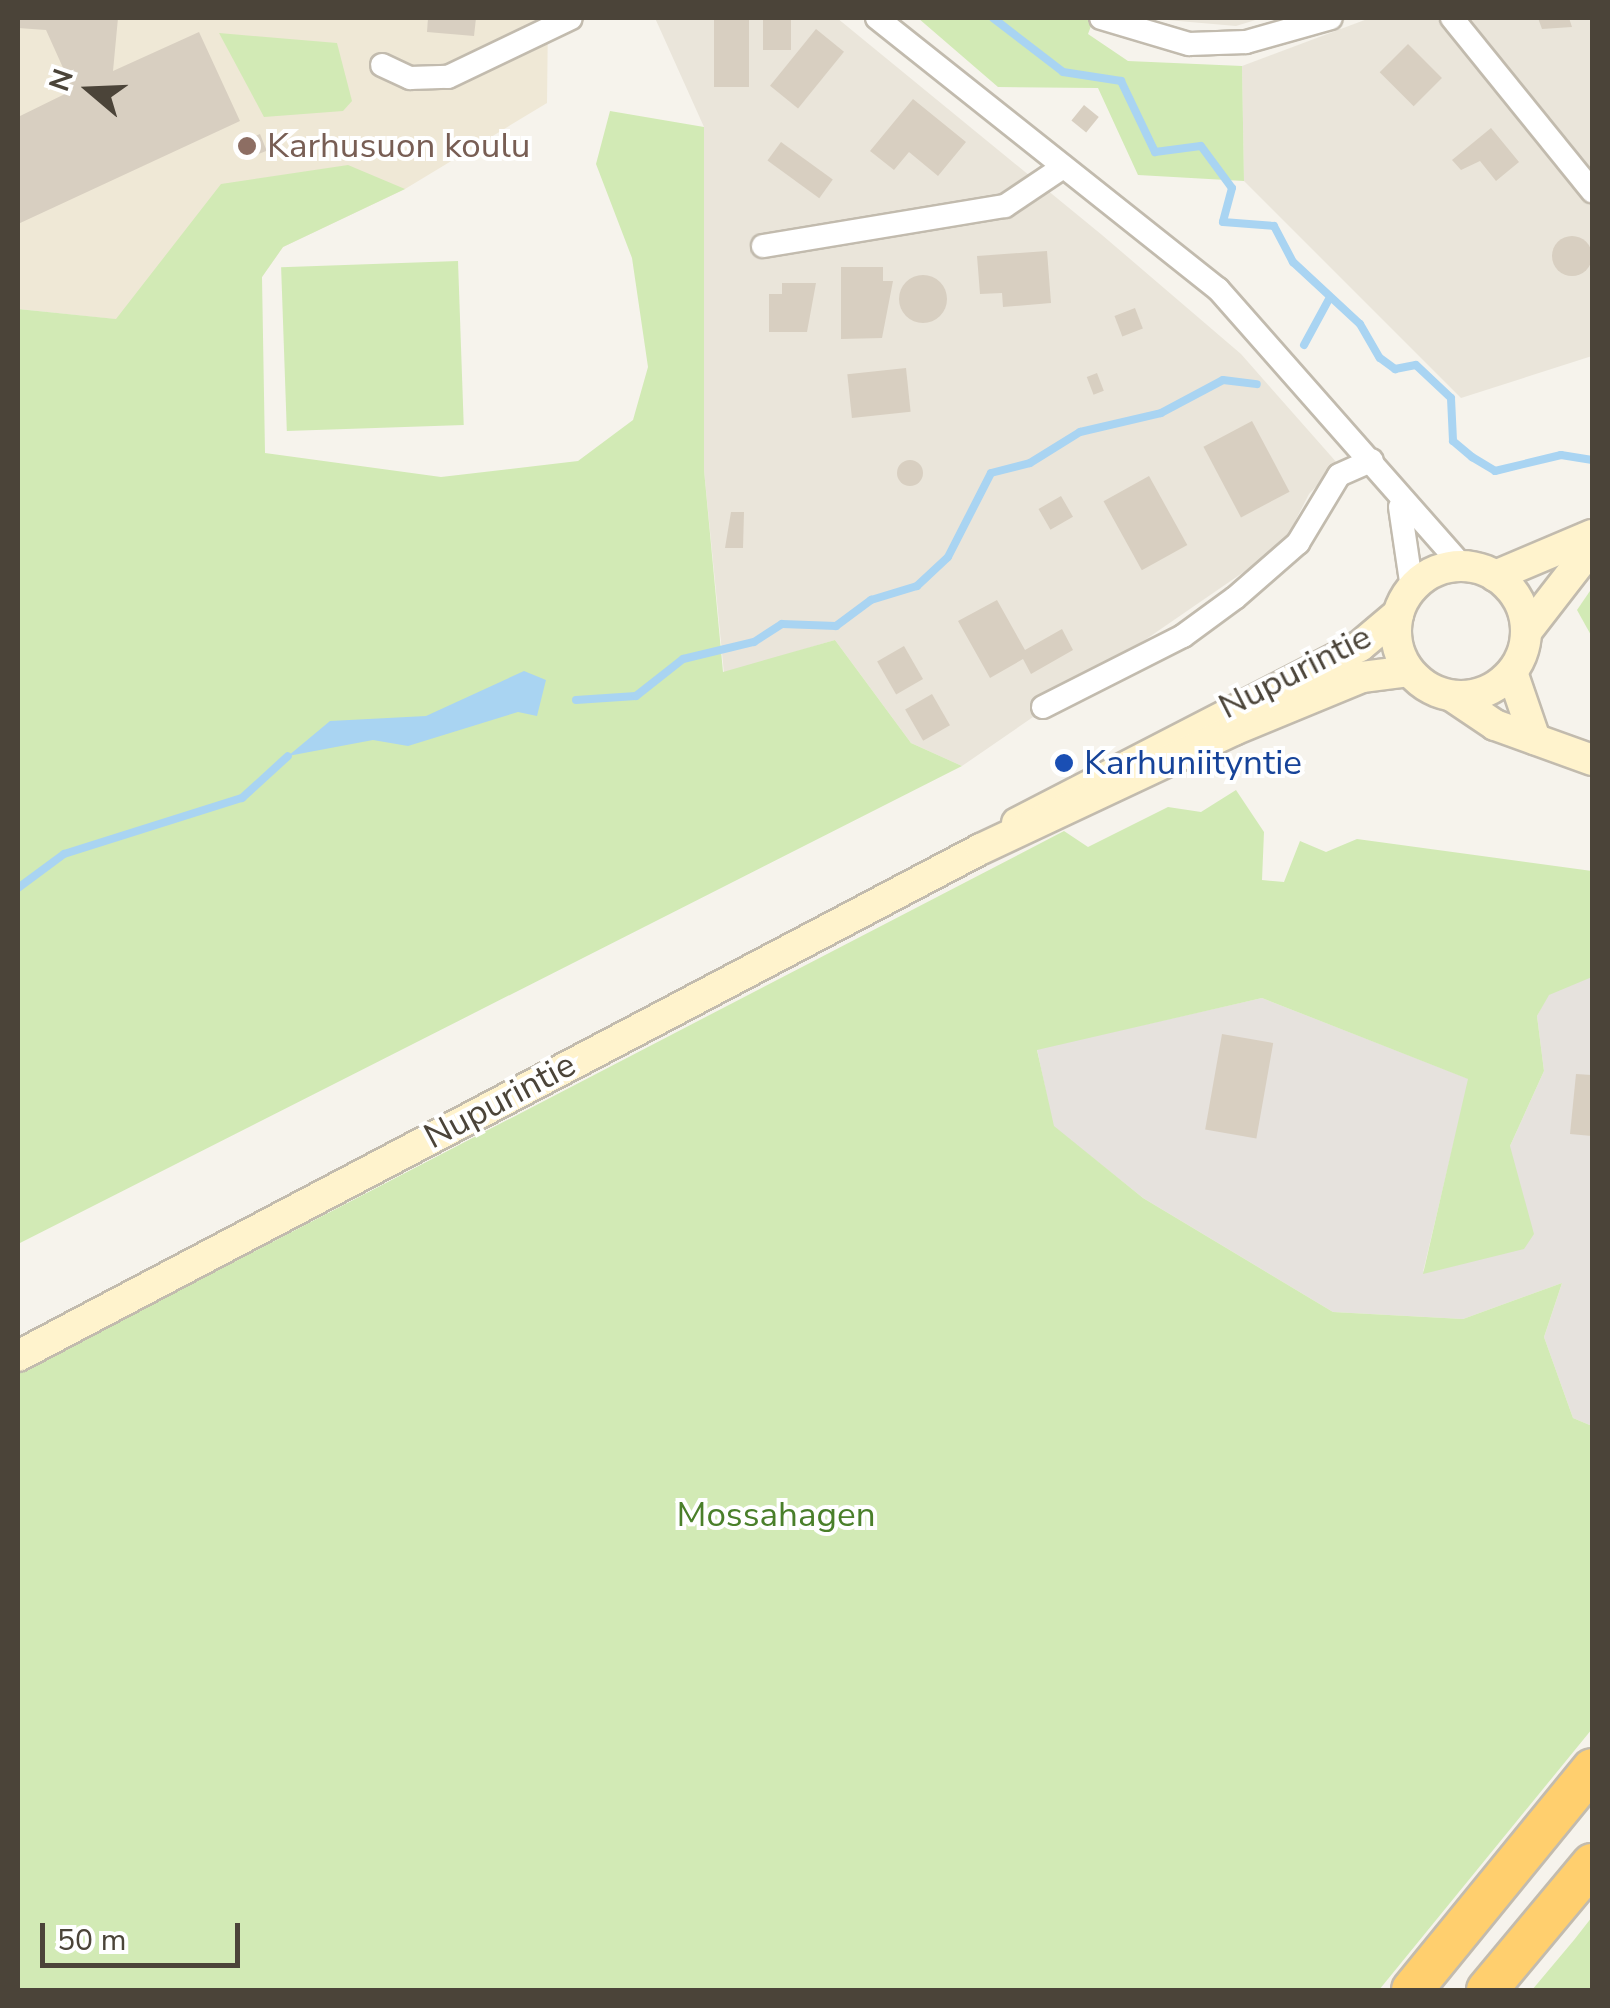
<!DOCTYPE html>
<html>
<head>
<meta charset="utf-8">
<style>
  body { margin:0 }
  #map { position:relative; width:1610px; height:2008px; overflow:hidden; background:#f6f3ec; font-family:"Nunito Sans",sans-serif }
  div>[style] { position:absolute }
  .residential>* { inset:0; background:#eae5da }
  .industrial>* { inset:0; background:#e6e2dd }
  .education>* { inset:0; background:#efe8d6 }
  .green>* { inset:0; background:#d2eab5; transform-origin:0 0 }
  .water>* { inset:0; background:#a9d4f2 }
  .stream>* { height:8px; margin:-4px; padding:0 4px; transform-origin:4px; border-radius:4px; background:#a9d4f2 }
  .building>* { inset:0; background:#d8cfc1; transform-origin:0 0 }
  .round { border-radius:50% }
  .roads { filter:drop-shadow(2px 0 #c2bbae) drop-shadow(-2px 0 #c2bbae) drop-shadow(0 2px #c2bbae) drop-shadow(0 -2px #c2bbae) }
  .minor>* { height:22px; margin:-11px; padding:0 11px; transform-origin:11px; border-radius:11px; background:#fff }
  .secondary>* { height:30px; margin:-15px; padding:0 15px; transform-origin:15px; border-radius:15px; background:#fff3cd }
  .secondary>.ring { margin:-15px; padding:0; box-sizing:content-box; background:none; border:30px solid #fff3cd; border-radius:50% }
  .motorway>* { height:40px; margin:-20px; padding:0 20px; transform-origin:20px; border-radius:20px; background:#ffcf6e }
  .dots>* { width:28px; height:28px; translate:-50% -50%; box-sizing:border-box; border:5px solid #fff; border-radius:50% }
  span { translate:-50% -50%; white-space:nowrap; text-align:center; line-height:1.15; -webkit-text-stroke:8px #fff; paint-order:stroke }
  .education-label { font-size:35px; color:#785e54 }
  .left { translate:0 -50%; text-align:left }
  .street-label { font-size:35px; color:#4b4439 }
  .transit-label { font-size:35px; color:#164399 }
  .park-label { font-size:35px; color:#4a7f2a }
  .frame { position:absolute; inset:0; border:20px solid #4b4439; pointer-events:none }
  .north { position:absolute; left:40px; top:40px; width:100px; height:100px; -webkit-text-stroke:8px #fff; paint-order:stroke; rotate:289deg; font-size:28px; font-weight:700; line-height:40px; text-align:center; color:#4b4439 }
  .north::after { content:''; display:block; margin:auto; width:35px; height:45px; background:#4b4439; clip-path:polygon(50% 0,100% 100%,50% 72%,0 100%) }
  .scale { position:absolute; left:40px; top:1923px; width:200px; height:45px; box-sizing:border-box; border:5px solid #4b4439; border-top:0; padding-left:12px; font-size:30px; line-height:35px; white-space:nowrap; color:#4b4439; -webkit-text-stroke:8px #fff; paint-order:stroke }
</style>
</head>
<body>
<div id="map">
  <div class="residential">
    <div style="clip-path:polygon(655px 18px,837px 18px,1102px 235px,1241px 354px,1338px 464px,1309px 494px,1283px 545px,962px 766px,911px 743px,835px 640px,724px 673px,704px 470px,704px 127px)"></div>
    <div style="clip-path:polygon(1144px 18px,1262px 18px,1236px 26px)"></div>
    <div style="clip-path:polygon(1370px 18px,1592px 18px,1592px 356px,1461px 398px,1244px 181px,1242px 66px)"></div>
  </div>
  <div class="industrial">
    <div style="clip-path:polygon(1591px 974px,1592px 1426px,1573px 1418px,1544px 1337px,1562px 1283px,1463px 1319px,1333px 1312px,1143px 1198px,1053px 1126px,1037px 1049px,1262px 998px,1469px 1079px,1423px 1272px,1510px 1146px,1544px 1071px,1537px 1016px,1548px 995px)"></div>
  </div>
  <div class="education">
    <div style="clip-path:polygon(18px 18px,548px 18px,547px 103px,405px 189px,283px 247px,262px 277px,181px 326px,18px 309px)"></div>
  </div>
  <div class="green">
    <div style="clip-path:polygon(918px 18px,1094px 18px,1088px 34px,1128px 61px,1242px 66px,1244px 181px,1138px 175px,1098px 88px,998px 87px)"></div>
    <div style="clip-path:polygon(219px 33px,337px 43px,352px 101px,343px 111px,264px 117px)"></div>
    <div style="clip-path:polygon(610px 111px,704px 127px,704px 470px,723px 672px,835px 640px,911px 743px,962px 766px,18px 1244px,18px 309px,116px 319px,221px 184px,348px 165px,405px 189px,283px 247px,262px 277px,265px 453px,441px 477px,578px 461px,633px 420px,648px 367px,632px 258px,596px 164px)"></div>
    <div style="left:458px;top:261px;width:164px;height:177px;rotate:88deg"></div>
    <div style="clip-path:polygon(1592px 588px,1592px 637px,1577px 610px)"></div>
    <div style="clip-path:polygon(1236px 790px,1264px 832px,1262px 880px,1284px 882px,1300px 841px,1326px 852px,1357px 839px,1592px 871px,1592px 977px,1549px 995px,1537px 1016px,1544px 1071px,1510px 1146px,1534px 1234px,1524px 1249px,1423px 1274px,1468px 1079px,1262px 998px,1037px 1050px,1054px 1126px,1143px 1198px,1333px 1312px,1463px 1319px,1562px 1283px,1544px 1337px,1573px 1418px,1592px 1426px,1592px 1729px,1379px 1990px,18px 1990px,18px 1374px,1064px 831px,1088px 847px,1168px 807px,1201px 812px)"></div>
    <div style="clip-path:polygon(1592px 1917px,1592px 1990px,1532px 1990px,1574px 1940px)"></div>
  </div>
  <div class="water">
    <div style="clip-path:polygon(524px 671px,546px 680px,537px 716px,518px 712px,408px 746px,373px 740px,288px 756px,330px 721px,426px 716px)"></div>
  </div>
  <div class="stream">
    <div style="left:993px;top:18px;width:88px;rotate:37.6deg"></div>
    <div style="left:1063px;top:72px;width:59px;rotate:8.8deg"></div>
    <div style="left:1121px;top:81px;width:79px;rotate:64.4deg"></div>
    <div style="left:1155px;top:152px;width:46px;rotate:-7.4deg"></div>
    <div style="left:1201px;top:146px;width:52px;rotate:53.6deg"></div>
    <div style="left:1232px;top:188px;width:35px;rotate:105deg"></div>
    <div style="left:1223px;top:222px;width:51px;rotate:4.5deg"></div>
    <div style="left:1274px;top:226px;width:41px;rotate:62.2deg"></div>
    <div style="left:1293px;top:262px;width:91px;rotate:42.8deg"></div>
    <div style="left:1360px;top:324px;width:39px;rotate:60deg"></div>
    <div style="left:1380px;top:358px;width:19px;rotate:36deg"></div>
    <div style="left:1395px;top:369px;width:21px;rotate:-11deg"></div>
    <div style="left:1416px;top:365px;width:48px;rotate:43.3deg"></div>
    <div style="left:1451px;top:398px;width:43px;rotate:87.3deg"></div>
    <div style="left:1453px;top:441px;width:25px;rotate:40deg"></div>
    <div style="left:1472px;top:457px;width:27px;rotate:31deg"></div>
    <div style="left:1495px;top:471px;width:68px;rotate:-13.6deg"></div>
    <div style="left:1561px;top:455px;width:30px;rotate:9deg"></div>
    <div style="left:1304px;top:345px;width:52px;rotate:-61.5deg"></div>
    <div style="left:576px;top:700px;width:60px;rotate:-3.8deg"></div>
    <div style="left:636px;top:696px;width:60px;rotate:-38.2deg"></div>
    <div style="left:683px;top:659px;width:73px;rotate:-13.5deg"></div>
    <div style="left:754px;top:642px;width:33px;rotate:-33deg"></div>
    <div style="left:782px;top:624px;width:54px;rotate:2.1deg"></div>
    <div style="left:836px;top:626px;width:44px;rotate:-36.6deg"></div>
    <div style="left:871px;top:600px;width:48px;rotate:-16.9deg"></div>
    <div style="left:917px;top:586px;width:42px;rotate:-43.1deg"></div>
    <div style="left:948px;top:557px;width:94px;rotate:-62.9deg"></div>
    <div style="left:991px;top:473px;width:40px;rotate:-14.4deg"></div>
    <div style="left:1030px;top:463px;width:59px;rotate:-31.8deg"></div>
    <div style="left:1080px;top:432px;width:83px;rotate:-13.2deg"></div>
    <div style="left:1161px;top:413px;width:70px;rotate:-28deg"></div>
    <div style="left:1223px;top:380px;width:34px;rotate:7deg"></div>
    <div style="left:18px;top:888px;width:57px;rotate:-36.5deg"></div>
    <div style="left:64px;top:854px;width:187px;rotate:-17.5deg"></div>
    <div style="left:242px;top:798px;width:62px;rotate:-42.4deg"></div>
  </div>
  <div class="building">
    <div style="clip-path:polygon(18px 18px,118px 18px,113px 71px,199px 32px,240px 121px,18px 224px,18px 117px,73px 90px,46px 30px,18px 28px)"></div>
    <div style="clip-path:polygon(428px 18px,476px 18px,474px 36px,427px 32px)"></div>
    <div style="left:714px;top:18px;width:35px;height:69px"></div>
    <div style="clip-path:polygon(1538px 18px,1569px 18px,1572px 27px,1542px 29px)"></div>
    <div style="left:763px;top:20px;width:28px;height:30px"></div>
    <div style="left:816px;top:29px;width:36px;height:73px;rotate:39deg"></div>
    <div style="left:1408px;top:44px;width:48px;height:40px;rotate:45deg"></div>
    <div style="clip-path:polygon(913px 99px,966px 142px,938px 176px,909px 152px,894px 170px,870px 151px)"></div>
    <div style="left:1084px;top:105px;width:19px;height:20px;rotate:39deg"></div>
    <div style="clip-path:polygon(1491px 128px,1519px 162px,1496px 181px,1480px 161px,1461px 170px,1452px 160px)"></div>
    <div style="left:260px;top:134px;width:18px;height:25px;rotate:68deg"></div>
    <div style="left:781px;top:142px;width:64px;height:23px;rotate:36deg"></div>
    <div class="round" style="left:1552px;top:236px;width:40px;height:40px"></div>
    <div style="clip-path:polygon(1047px 251px,1051px 303px,1003px 307px,1002px 293px,980px 294px,977px 256px)"></div>
    <div style="clip-path:polygon(841px 267px,883px 267px,883px 281px,893px 281px,882px 338px,841px 339px)"></div>
    <div class="round" style="left:899px;top:275px;width:48px;height:48px"></div>
    <div style="clip-path:polygon(782px 283px,816px 283px,807px 332px,769px 332px,769px 294px,782px 294px)"></div>
    <div style="left:1135px;top:308px;width:22px;height:22px;rotate:69deg"></div>
    <div style="left:906px;top:368px;width:44px;height:59px;rotate:84deg"></div>
    <div style="left:1097px;top:373px;width:19px;height:11px;rotate:69deg"></div>
    <div style="left:1252px;top:421px;width:80px;height:55px;rotate:62deg"></div>
    <div class="round" style="left:897px;top:460px;width:26px;height:26px"></div>
    <div style="left:1149px;top:476px;width:79px;height:52px;rotate:61deg"></div>
    <div style="left:1061px;top:496px;width:24px;height:26px;rotate:60deg"></div>
    <div style="clip-path:polygon(731px 512px,744px 512px,743px 548px,725px 548px)"></div>
    <div style="clip-path:polygon(997px 600px,1025px 650px,1062px 629px,1073px 650px,1031px 674px,1023px 659px,990px 678px,958px 621px)"></div>
    <div style="left:904px;top:646px;width:38px;height:31px;rotate:60deg"></div>
    <div style="left:932px;top:694px;width:36px;height:31px;rotate:60deg"></div>
    <div style="left:1222px;top:1034px;width:52px;height:97px;rotate:10deg"></div>
    <div style="clip-path:polygon(1576px 1074px,1592px 1075px,1592px 1136px,1570px 1134px)"></div>
  </div>
  <div class="roads">
    <div class="minor">
      <div style="left:877px;top:18px;width:436px;rotate:38.5deg"></div>
      <div style="left:1218px;top:289px;width:369px;rotate:48.6deg"></div>
      <div style="left:1101px;top:18px;width:92px;rotate:16.5deg"></div>
      <div style="left:1189px;top:44px;width:57px;rotate:-2deg"></div>
      <div style="left:1246px;top:42px;width:88px;rotate:-15.8deg"></div>
      <div style="left:1452px;top:18px;width:223px;rotate:51deg"></div>
      <div style="left:382px;top:65px;width:31px;rotate:25deg"></div>
      <div style="left:410px;top:78px;width:38px;rotate:-2deg"></div>
      <div style="left:448px;top:77px;width:136px;rotate:-25.6deg"></div>
      <div style="left:763px;top:246px;width:245px;rotate:-9.4deg"></div>
      <div style="left:1005px;top:206px;width:70px;rotate:-33.9deg"></div>
      <div style="left:1400px;top:507px;width:82px;rotate:81.6deg"></div>
      <div style="left:1043px;top:707px;width:157px;rotate:-26.9deg"></div>
      <div style="left:1183px;top:636px;width:64px;rotate:-36.2deg"></div>
      <div style="left:1235px;top:598px;width:84px;rotate:-41.1deg"></div>
      <div style="left:1298px;top:543px;width:79px;rotate:-58.9deg"></div>
      <div style="left:1339px;top:475px;width:36px;rotate:-24deg"></div>
    </div>
    <div class="secondary">
      <div class="ring" style="left:1396px;top:566px;width:100px;height:100px"></div>
      <div style="left:1495px;top:576px;width:105px;rotate:-22.9deg"></div>
      <div style="left:1526px;top:632px;width:108px;rotate:-52.2deg"></div>
      <div style="left:1512px;top:672px;width:71px;rotate:71.1deg"></div>
      <div style="left:1452px;top:696px;width:52px;rotate:34deg"></div>
      <div style="left:1495px;top:725px;width:103px;rotate:19.8deg"></div>
      <div style="left:1017px;top:823px;width:386px;rotate:-27.3deg"></div>
      <div style="left:1360px;top:646px;width:50px;rotate:-40.1deg"></div>
      <div style="left:18px;top:1356px;width:1088px;rotate:-27.77deg"></div>
      <div style="left:981px;top:849px;width:280px;rotate:-25.2deg"></div>
      <div style="left:1234px;top:730px;width:139px;rotate:-22.5deg"></div>
      <div style="left:1362px;top:677px;width:47px;rotate:-7.3deg"></div>
    </div>
    <div class="motorway">
      <div style="left:1412px;top:1990px;width:285px;rotate:-50.8deg"></div>
      <div style="left:1487px;top:1990px;width:164px;rotate:-50.2deg"></div>
    </div>
  </div>
  <div class="dots">
    <div style="left:247px;top:146px;background:#8d6e63"></div>
    <div style="left:1064px;top:763px;background:#1a4fb4"></div>
  </div>
  <div class="education-label">
    <span class="left" style="left:267px;top:146px">Karhusuon koulu</span>
  </div>
  <div class="street-label">
    <span style="left:1295px;top:672px;rotate:-27deg">Nupurintie</span>
    <span style="left:500px;top:1101px;rotate:-28deg">Nupurintie</span>
  </div>
  <div class="transit-label">
    <span class="left" style="left:1084px;top:763px">Karhuniityntie</span>
  </div>
  <div class="park-label">
    <span style="left:776px;top:1515px">Mossahagen</span>
  </div>
  <div class="frame"></div>
  <div class="north">N</div>
  <div class="scale">50 m</div>
</div>
</body>
</html>
